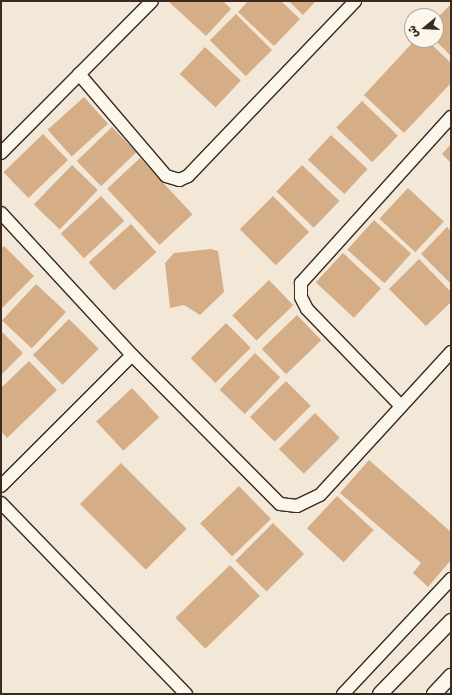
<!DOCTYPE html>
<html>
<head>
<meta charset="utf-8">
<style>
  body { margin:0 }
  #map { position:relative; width:452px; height:695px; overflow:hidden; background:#f3e8d8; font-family:"Comic Neue","Playpen Sans Arabic",sans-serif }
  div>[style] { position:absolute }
  .building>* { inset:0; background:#d5ae87; transform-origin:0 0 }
  .roads { filter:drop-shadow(1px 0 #3b2a1e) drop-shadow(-1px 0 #3b2a1e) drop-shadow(0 1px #3b2a1e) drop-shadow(0 -1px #3b2a1e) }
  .minor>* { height:12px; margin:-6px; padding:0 6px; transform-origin:6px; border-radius:6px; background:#fbf7ec }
  .tertiary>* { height:14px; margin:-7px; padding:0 7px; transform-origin:7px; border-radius:7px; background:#fbf7ec }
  span { translate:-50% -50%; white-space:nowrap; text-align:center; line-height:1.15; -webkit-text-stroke:3px #fbf7ec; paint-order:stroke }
  .frame { position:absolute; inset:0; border:2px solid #3b2a1e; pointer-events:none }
  .north { position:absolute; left:404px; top:8px; width:40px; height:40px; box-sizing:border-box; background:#fbf7ec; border:1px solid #aea59a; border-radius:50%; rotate:252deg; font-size:11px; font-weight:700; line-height:16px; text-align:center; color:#3b2a1e }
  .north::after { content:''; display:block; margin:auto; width:14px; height:18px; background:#3b2a1e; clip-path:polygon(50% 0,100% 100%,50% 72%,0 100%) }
</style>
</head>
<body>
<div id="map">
  <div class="building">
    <div style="clip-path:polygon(168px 1px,223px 1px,231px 9px,206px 36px)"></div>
    <div style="clip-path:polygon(248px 1px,281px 1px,300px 19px,274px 46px,238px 12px)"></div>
    <div style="clip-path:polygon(289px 1px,316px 1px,303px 15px)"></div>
    <div style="clip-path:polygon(451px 4px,451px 56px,435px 40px,436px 19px)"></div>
    <div style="left:236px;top:14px;width:51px;height:37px;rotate:45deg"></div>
    <div style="clip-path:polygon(415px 40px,427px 40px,451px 63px,451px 83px,404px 133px,364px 95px)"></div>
    <div style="left:205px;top:47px;width:49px;height:37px;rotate:43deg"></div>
    <div style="left:84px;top:97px;width:36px;height:49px;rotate:48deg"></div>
    <div style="left:362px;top:101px;width:50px;height:37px;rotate:44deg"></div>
    <div style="left:112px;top:127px;width:35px;height:49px;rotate:46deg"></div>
    <div style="left:43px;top:134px;width:36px;height:55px;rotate:46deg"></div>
    <div style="left:331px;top:135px;width:50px;height:34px;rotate:43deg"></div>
    <div style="clip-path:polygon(451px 144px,451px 163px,442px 154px)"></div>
    <div style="left:140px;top:158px;width:77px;height:45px;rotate:47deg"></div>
    <div style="left:72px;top:165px;width:36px;height:55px;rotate:44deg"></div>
    <div style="left:302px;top:165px;width:52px;height:37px;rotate:44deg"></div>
    <div style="left:408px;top:188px;width:49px;height:42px;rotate:43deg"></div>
    <div style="left:101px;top:196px;width:34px;height:55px;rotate:47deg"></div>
    <div style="left:273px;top:196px;width:51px;height:47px;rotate:45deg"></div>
    <div style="left:374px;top:220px;width:50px;height:40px;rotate:42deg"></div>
    <div style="left:131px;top:224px;width:38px;height:57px;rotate:48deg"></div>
    <div style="clip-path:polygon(447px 227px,451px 231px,451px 284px,421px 254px)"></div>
    <div style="clip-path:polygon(4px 246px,34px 276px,1px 309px,1px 249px)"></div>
    <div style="clip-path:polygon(211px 249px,218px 251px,224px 292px,200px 315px,184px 305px,170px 308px,165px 263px,174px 253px)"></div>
    <div style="left:343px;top:253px;width:52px;height:40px;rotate:43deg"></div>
    <div style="clip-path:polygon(419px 259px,451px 292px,451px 302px,426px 326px,389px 289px)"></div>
    <div style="left:269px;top:280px;width:35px;height:51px;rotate:46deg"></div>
    <div style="left:36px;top:284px;width:41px;height:50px;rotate:43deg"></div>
    <div style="left:297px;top:315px;width:35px;height:49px;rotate:46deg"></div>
    <div style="left:69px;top:319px;width:42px;height:51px;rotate:45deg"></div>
    <div style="left:226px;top:323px;width:35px;height:50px;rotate:45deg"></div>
    <div style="clip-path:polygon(1px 331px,23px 353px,1px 375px)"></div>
    <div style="left:255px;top:353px;width:35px;height:51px;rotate:44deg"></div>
    <div style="clip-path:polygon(29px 361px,57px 390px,7px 438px,1px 431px,1px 388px)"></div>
    <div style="left:286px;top:381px;width:35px;height:51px;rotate:45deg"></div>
    <div style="left:132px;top:388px;width:40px;height:49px;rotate:47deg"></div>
    <div style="left:315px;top:413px;width:35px;height:51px;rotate:45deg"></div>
    <div style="clip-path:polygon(369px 460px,451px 532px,451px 560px,428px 587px,413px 573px,421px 563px,340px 493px)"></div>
    <div style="left:121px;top:463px;width:93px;height:58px;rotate:45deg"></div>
    <div style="left:239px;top:486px;width:46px;height:54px;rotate:46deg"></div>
    <div style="left:337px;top:496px;width:50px;height:44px;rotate:43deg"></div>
    <div style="left:273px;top:523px;width:44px;height:53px;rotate:45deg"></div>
    <div style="left:230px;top:565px;width:43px;height:76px;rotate:46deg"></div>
  </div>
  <div class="roads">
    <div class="minor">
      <div style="left:79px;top:74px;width:134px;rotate:49.5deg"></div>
      <div style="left:166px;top:176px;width:14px;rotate:17deg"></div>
      <div style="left:179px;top:180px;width:10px;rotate:-24deg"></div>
      <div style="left:188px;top:176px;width:242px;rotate:-46.3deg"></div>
      <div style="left:1px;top:153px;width:214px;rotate:-45.2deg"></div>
      <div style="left:1px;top:213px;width:193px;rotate:47.3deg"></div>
      <div style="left:132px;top:355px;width:210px;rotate:45.2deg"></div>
      <div style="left:280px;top:504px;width:17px;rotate:7deg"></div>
      <div style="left:297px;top:506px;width:25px;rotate:-26deg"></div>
      <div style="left:320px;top:495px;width:194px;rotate:-47.5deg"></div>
      <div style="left:401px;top:406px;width:135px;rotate:-134.1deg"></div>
      <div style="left:307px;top:309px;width:13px;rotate:-117deg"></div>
      <div style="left:301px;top:297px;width:14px;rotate:-90deg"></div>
      <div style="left:301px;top:283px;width:224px;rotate:-47.9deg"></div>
      <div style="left:1px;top:486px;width:185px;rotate:-45deg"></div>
      <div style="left:1px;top:503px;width:266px;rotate:45.9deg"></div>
      <div style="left:343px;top:694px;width:158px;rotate:-46.8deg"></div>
    </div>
    <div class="tertiary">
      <div style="left:380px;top:694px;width:102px;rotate:-45.8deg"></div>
      <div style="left:434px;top:694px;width:25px;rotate:-47deg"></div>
    </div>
  </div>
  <div class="frame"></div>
  <div class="north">ش</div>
</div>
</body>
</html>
